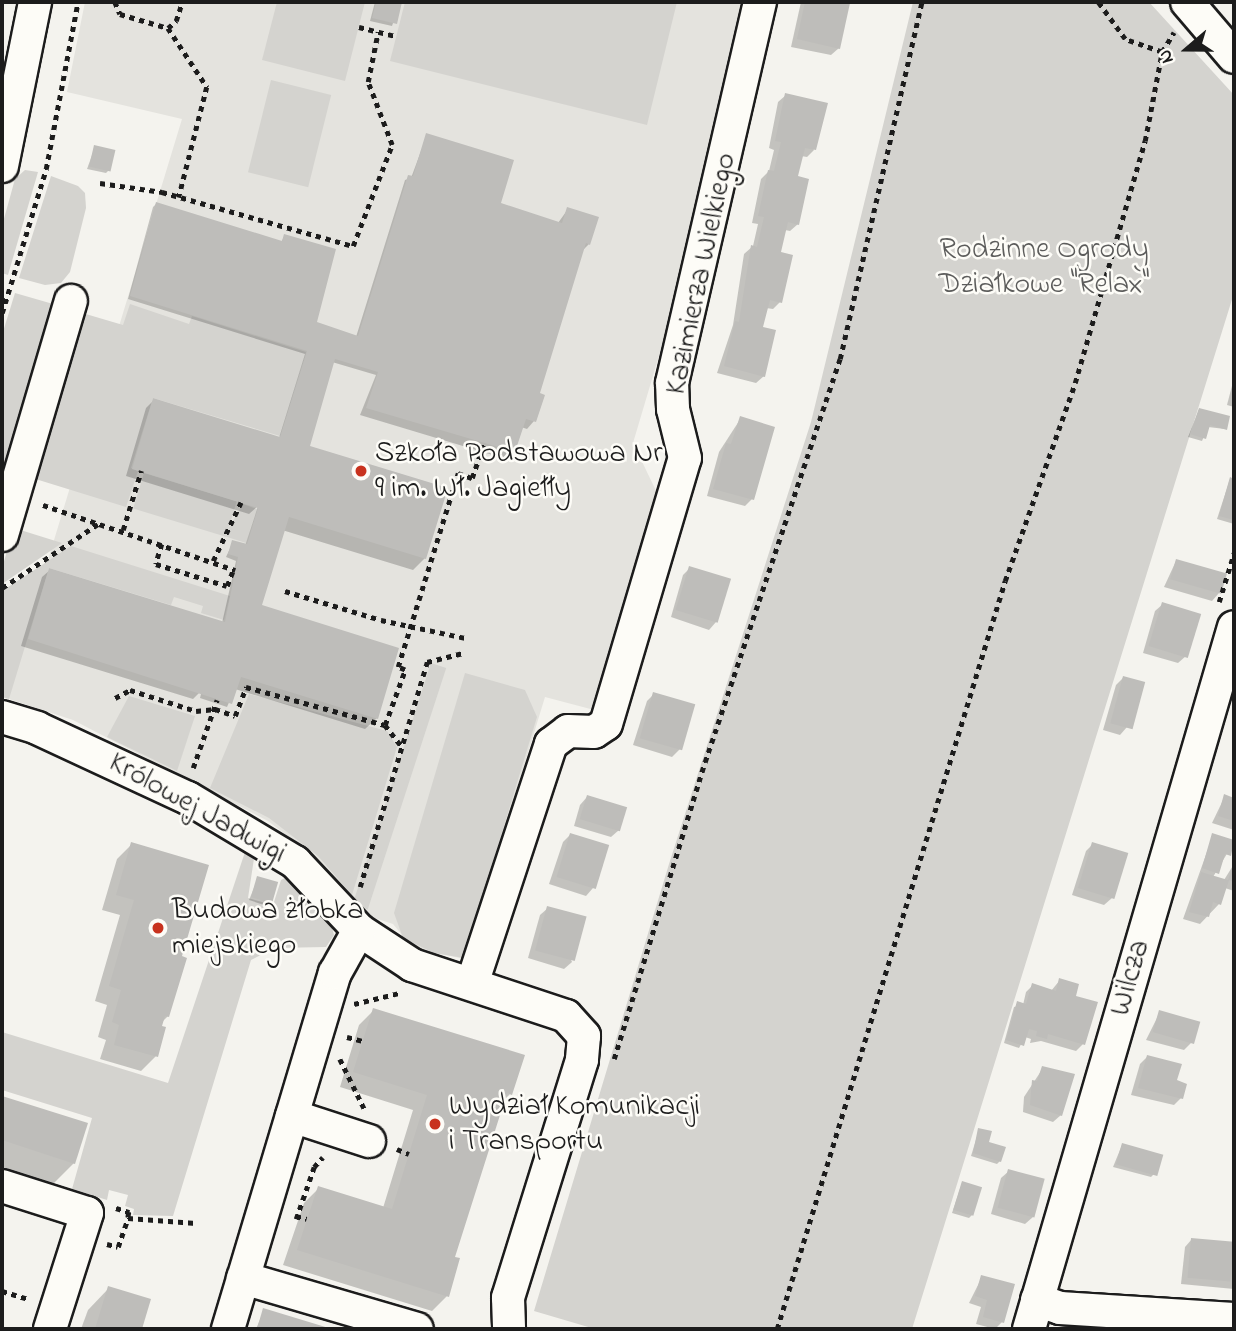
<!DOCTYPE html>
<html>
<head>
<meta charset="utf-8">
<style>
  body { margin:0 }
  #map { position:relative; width:1236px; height:1331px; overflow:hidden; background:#f4f3ee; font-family:"Indie Flower",sans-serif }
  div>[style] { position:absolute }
  .built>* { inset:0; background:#e4e3de }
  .green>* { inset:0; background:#d4d3cf; transform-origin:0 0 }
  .shadow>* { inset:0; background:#0003 }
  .building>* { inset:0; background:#bebdba; transform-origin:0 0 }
  .path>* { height:4.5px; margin-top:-2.25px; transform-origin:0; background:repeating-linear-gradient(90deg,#1c1c1c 0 5px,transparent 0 10px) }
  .roads { filter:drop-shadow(2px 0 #1c1c1c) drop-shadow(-2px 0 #1c1c1c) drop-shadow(0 2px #1c1c1c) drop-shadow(0 -2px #1c1c1c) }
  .minor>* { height:32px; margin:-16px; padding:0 16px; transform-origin:16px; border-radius:16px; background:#fdfcf7 }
  .dots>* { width:19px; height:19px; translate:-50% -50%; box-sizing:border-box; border:4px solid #fdfcf7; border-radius:50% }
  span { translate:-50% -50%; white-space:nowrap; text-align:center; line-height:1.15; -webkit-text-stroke:5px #fdfcf7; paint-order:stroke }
  .park-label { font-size:30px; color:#5c5c5b }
  .street-label { font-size:30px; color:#1c1c1c }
  .poi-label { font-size:30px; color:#1c1c1c }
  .left { translate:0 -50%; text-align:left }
  .frame { position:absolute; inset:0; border:4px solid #1c1c1c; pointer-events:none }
  .north { position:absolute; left:1152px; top:14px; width:70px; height:70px; -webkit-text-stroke:5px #fdfcf7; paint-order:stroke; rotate:250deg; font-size:19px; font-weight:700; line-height:28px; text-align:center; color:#1c1c1c }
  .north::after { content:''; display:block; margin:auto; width:24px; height:32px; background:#1c1c1c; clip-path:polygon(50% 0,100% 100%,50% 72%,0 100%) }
</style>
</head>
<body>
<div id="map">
  <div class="built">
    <div style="clip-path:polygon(85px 2px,742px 2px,680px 285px,633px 443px,660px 499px,598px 711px,545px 697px,465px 959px,426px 951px,407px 941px,393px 924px,362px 914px,316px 858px,268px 821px,73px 720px,6px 698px,182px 119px,67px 92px)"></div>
  </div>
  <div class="green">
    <div style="clip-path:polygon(277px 2px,365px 2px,345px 81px,262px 60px)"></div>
    <div style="clip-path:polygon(405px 2px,677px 2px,647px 125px,390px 61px)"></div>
    <div style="clip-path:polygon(913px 2px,1149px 2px,1234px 95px,1234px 293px,912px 1329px,595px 1329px,534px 1311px,669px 864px,811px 422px)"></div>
    <div style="left:271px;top:80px;width:62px;height:95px;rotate:14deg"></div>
    <div style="clip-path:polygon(25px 170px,38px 172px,8px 275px,2px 273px,2px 226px,15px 179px)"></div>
    <div style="clip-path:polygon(51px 176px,78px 186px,85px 193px,86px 208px,70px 272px,61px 283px,45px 285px,19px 278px)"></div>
    <div style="clip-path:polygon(15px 293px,60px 306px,10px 473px,2px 471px,2px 335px)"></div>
    <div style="clip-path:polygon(130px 304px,189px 324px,192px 316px,306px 352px,280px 436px,153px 398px,131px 468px,138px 471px,126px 507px,29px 477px,79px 312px,123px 325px)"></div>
    <div style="left:144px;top:473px;width:97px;height:37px;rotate:17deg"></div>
    <div style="clip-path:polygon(243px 504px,257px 509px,246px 543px,224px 536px)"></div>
    <div style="clip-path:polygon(14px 528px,62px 543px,2px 584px,2px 568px)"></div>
    <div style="clip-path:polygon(71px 546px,230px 596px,224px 620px,201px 613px,203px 606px,174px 597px,171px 605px,49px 568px,9px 699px,2px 697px,2px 591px)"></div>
    <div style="left:431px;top:663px;width:16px;height:254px;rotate:18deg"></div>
    <div style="clip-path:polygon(465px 673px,525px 690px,537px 717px,464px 958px,434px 953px,403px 938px,394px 913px)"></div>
    <div style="clip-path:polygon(249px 694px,387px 731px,397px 747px,352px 895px,318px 856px,269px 818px,210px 788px)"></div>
    <div style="clip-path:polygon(129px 696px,195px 716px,177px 771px,107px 737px)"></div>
    <div style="clip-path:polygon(247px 846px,255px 852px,248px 898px,273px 905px,281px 880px,287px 877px,330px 920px,334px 935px,326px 947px,274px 948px,251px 960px,173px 1216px,133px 1215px,134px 1209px,125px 1206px,128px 1195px,109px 1190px,107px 1200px,72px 1189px,92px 1118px,2px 1090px,2px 1032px,168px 1083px)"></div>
  </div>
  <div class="shadow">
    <div style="clip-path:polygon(375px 2px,400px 2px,392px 26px,370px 21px)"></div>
    <div style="clip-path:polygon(838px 2px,848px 4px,839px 48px,831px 55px,791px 47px,801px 2px)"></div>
    <div style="clip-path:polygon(786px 95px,814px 150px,807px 157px,801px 156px,795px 178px,798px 224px,790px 231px,785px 230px,779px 253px,780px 302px,773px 309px,766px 308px,761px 329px,764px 376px,756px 383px,717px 373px,733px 325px,744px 254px,753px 246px,758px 224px,752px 223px,761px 179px,769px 171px,774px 150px,769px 148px,778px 102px)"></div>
    <div style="clip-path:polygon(427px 135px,499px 204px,558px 223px,568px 209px,589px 244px,582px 251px,538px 395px,534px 421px,527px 429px,521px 427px,514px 452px,506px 459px,360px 415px,376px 375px,332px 362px,305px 454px,425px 558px,413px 570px,282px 530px,257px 613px,377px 718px,365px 729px,235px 689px,227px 707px,200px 698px,202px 690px,193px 699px,21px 646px,42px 577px,50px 570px,222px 623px,236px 561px,226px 557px,233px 542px,245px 546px,258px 506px,249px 514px,126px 476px,146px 408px,154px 400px,279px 438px,305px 354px,128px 299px,153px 207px,156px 204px,281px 242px,285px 236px,314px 323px,356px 337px,405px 180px,411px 178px)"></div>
    <div style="clip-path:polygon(95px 147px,109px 170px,106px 173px,87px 169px)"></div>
    <div style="clip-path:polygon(1234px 378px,1234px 407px,1227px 405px)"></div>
    <div style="clip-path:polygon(1199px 410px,1225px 429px,1208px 427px,1202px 441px,1188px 437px)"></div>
    <div style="clip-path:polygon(741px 418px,752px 499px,745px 506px,707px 496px,719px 452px)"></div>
    <div style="clip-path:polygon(1230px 479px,1234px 481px,1234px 524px,1217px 519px)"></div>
    <div style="clip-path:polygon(1176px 561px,1225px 575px,1219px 593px,1212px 601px,1164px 587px)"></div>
    <div style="clip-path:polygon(690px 568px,716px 622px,709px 630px,671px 617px,683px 575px)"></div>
    <div style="clip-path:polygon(1163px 604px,1186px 656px,1178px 663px,1143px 653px,1155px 611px)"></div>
    <div style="clip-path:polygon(1123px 678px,1127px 727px,1120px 735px,1103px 730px,1116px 685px)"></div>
    <div style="clip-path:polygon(654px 694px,680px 749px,672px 757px,633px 745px,647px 701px)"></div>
    <div style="clip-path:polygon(1225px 796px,1234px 799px,1234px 830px,1212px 823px)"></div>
    <div style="clip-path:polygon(587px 797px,619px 830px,611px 837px,574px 826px,580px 805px)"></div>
    <div style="clip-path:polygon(570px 835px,593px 888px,586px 896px,549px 884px,563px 842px)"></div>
    <div style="clip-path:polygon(1213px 835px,1234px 842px,1213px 877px,1224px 880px,1234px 864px,1234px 891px,1225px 888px,1219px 904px,1200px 924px,1183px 919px)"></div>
    <div style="clip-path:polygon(132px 844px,180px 957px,168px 1016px,161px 1023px,156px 1056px,141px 1071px,100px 1059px,106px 1040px,98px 1037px,107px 1005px,95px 1001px,120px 915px,102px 910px,117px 859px)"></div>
    <div style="clip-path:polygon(1093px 844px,1112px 898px,1104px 905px,1072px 895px,1086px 851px)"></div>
    <div style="clip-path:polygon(258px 878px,270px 903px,267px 906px,249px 900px)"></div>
    <div style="clip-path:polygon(548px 908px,572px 962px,564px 969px,528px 958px,540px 915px)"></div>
    <div style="clip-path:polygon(1060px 980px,1074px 997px,1083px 1044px,1076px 1051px,1041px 1041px,1030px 1043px,1031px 1039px,1025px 1037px,1019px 1048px,1004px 1043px,1014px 1007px,1023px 1005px,1026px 992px,1033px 985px,1051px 991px)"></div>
    <div style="clip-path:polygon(374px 1010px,510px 1094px,503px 1101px,452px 1258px,458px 1260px,447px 1296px,432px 1311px,283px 1265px,304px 1203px,319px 1188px,383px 1208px,413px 1110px,340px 1087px,359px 1025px)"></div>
    <div style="clip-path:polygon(1160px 1012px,1191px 1043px,1184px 1050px,1146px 1040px)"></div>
    <div style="clip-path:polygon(1147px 1057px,1175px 1081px,1181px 1098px,1174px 1105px,1131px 1095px,1140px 1064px)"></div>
    <div style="clip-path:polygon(1043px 1068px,1061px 1115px,1053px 1122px,1023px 1112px,1024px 1097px)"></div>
    <div style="clip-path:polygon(2px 1098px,86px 1124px,74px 1163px,53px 1184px,2px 1168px)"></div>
    <div style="clip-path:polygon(979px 1130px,1000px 1161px,997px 1164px,971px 1156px)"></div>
    <div style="clip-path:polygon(1122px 1145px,1154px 1174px,1151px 1177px,1113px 1167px)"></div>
    <div style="clip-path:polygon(1009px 1171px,1033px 1217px,1025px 1224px,991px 1214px,1001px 1178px)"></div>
    <div style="clip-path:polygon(962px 1183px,972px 1215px,969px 1218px,952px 1213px)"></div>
    <div style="clip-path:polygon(1192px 1239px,1234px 1244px,1234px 1289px,1181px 1284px,1185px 1247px)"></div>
    <div style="clip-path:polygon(982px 1277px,1002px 1322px,995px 1329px,976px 1324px,981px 1307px,969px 1303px)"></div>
    <div style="clip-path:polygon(109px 1288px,149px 1301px,140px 1329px,81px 1329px,88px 1310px)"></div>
    <div style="clip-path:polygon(264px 1310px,329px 1329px,256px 1329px)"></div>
  </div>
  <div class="building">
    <div style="clip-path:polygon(376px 2px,402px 2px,397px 24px,372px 18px)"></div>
    <div style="clip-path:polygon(805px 2px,850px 3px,840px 49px,797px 39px)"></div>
    <div style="clip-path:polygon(785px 93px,828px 103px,816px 150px,805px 148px,798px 176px,809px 179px,799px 225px,788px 222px,781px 252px,793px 255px,782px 303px,770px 300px,763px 327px,776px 330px,765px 377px,724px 366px,735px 321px,739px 322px,751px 245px,757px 247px,764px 217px,758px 216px,768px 170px,774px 171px,781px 142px,775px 141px)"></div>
    <div style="clip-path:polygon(426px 133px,514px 160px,501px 203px,562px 223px,567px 207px,599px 217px,590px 245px,586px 243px,540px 393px,545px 395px,536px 422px,526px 419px,515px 452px,366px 408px,378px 372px,335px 359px,310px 446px,448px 488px,426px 559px,289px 517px,262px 605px,399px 648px,378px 719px,241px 677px,232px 704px,28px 639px,49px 568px,225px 622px,238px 557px,228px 554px,232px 540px,247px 544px,258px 508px,132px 469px,153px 398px,280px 437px,307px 351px,130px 296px,156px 202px,282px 241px,284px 234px,336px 249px,317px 322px,358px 336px,408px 175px,413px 176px)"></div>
    <div style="left:94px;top:145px;width:22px;height:22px;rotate:13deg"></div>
    <div style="clip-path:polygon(1199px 408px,1230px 416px,1227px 430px,1210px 425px,1206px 439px,1190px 434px)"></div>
    <div style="clip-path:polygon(740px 416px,775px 427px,754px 500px,713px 489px,726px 443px,731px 444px)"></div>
    <div style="clip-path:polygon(1230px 477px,1234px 479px,1234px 520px,1219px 516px)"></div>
    <div style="left:1176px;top:559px;width:53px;height:21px;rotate:16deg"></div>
    <div style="left:689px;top:566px;width:44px;height:46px;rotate:17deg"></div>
    <div style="left:1162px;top:602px;width:41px;height:46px;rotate:17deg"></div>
    <div style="left:1123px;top:676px;width:23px;height:49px;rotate:15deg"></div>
    <div style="left:653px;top:692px;width:44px;height:48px;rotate:16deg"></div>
    <div style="clip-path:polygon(1224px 794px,1234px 798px,1234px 821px,1218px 816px)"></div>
    <div style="left:587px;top:795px;width:42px;height:25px;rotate:17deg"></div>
    <div style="left:570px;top:833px;width:41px;height:46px;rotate:17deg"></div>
    <div style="clip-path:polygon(1212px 833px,1234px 840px,1231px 856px,1225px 854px,1219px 874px,1202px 868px)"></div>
    <div style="clip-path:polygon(131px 842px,209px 865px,182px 956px,187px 958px,169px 1017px,165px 1016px,162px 1026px,166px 1027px,158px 1057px,114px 1045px,119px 1025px,112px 1022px,121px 990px,109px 986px,134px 900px,116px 895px)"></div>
    <div style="left:1092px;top:842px;width:38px;height:48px;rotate:17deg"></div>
    <div style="clip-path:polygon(1234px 863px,1234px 882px,1229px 880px,1221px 905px,1213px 902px,1209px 917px,1189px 912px,1201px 872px,1228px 880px)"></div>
    <div style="left:257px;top:876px;width:22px;height:22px;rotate:16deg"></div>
    <div style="left:547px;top:906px;width:41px;height:46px;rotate:15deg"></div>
    <div style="clip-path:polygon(1059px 978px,1079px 984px,1076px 996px,1098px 1002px,1085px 1045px,1048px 1034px,1047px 1039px,1036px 1036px,1037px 1031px,1029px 1029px,1024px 1046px,1006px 1040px,1017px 1001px,1026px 1004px,1032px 983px,1056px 991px)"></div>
    <div style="clip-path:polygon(373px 1008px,525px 1055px,512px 1095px,507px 1093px,455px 1257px,460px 1258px,449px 1297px,297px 1250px,318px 1186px,392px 1209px,427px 1095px,353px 1072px)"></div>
    <div style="left:1159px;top:1010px;width:43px;height:23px;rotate:16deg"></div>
    <div style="clip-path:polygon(1147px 1055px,1182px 1064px,1177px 1080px,1187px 1084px,1183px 1099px,1138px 1088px)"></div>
    <div style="clip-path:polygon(1042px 1066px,1075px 1074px,1062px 1116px,1030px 1105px,1032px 1080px,1037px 1081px)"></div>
    <div style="clip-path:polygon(2px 1096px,88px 1123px,75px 1164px,2px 1140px)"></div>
    <div style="clip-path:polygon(978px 1128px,992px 1131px,989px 1142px,1006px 1147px,1001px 1162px,973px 1153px)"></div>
    <div style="left:1122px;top:1143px;width:43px;height:22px;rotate:16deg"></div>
    <div style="left:1008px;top:1169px;width:38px;height:40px;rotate:15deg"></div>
    <div style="left:962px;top:1181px;width:21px;height:30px;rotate:17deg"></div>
    <div style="left:1191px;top:1238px;width:43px;height:40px;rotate:5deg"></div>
    <div style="clip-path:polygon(981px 1275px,1015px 1284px,1004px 1323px,983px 1317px,987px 1300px,975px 1296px)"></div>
    <div style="clip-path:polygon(108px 1286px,151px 1299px,142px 1329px,95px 1329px)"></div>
    <div style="clip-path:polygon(263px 1308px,332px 1329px,257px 1329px)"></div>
  </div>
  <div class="path">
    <div style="left:115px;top:2px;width:13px;rotate:67deg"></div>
    <div style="left:120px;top:14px;width:50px;rotate:16.3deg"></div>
    <div style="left:168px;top:28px;width:71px;rotate:56.5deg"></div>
    <div style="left:207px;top:87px;width:114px;rotate:104.3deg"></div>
    <div style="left:359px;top:27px;width:38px;rotate:14deg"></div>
    <div style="left:168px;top:28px;width:11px;rotate:-41deg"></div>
    <div style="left:176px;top:21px;width:20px;rotate:-72deg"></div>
    <div style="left:1162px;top:52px;width:23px;rotate:-59deg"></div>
    <div style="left:100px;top:183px;width:63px;rotate:8.3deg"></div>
    <div style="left:162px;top:192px;width:198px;rotate:15.8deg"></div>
    <div style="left:353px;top:246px;width:108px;rotate:-68.9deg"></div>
    <div style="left:392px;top:145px;width:67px;rotate:-110.9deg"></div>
    <div style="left:368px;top:82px;width:51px;rotate:-78.7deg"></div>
    <div style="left:2px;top:313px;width:151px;rotate:-73deg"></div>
    <div style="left:46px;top:169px;width:170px;rotate:-79.2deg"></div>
    <div style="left:43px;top:505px;width:203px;rotate:18.7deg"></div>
    <div style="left:123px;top:530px;width:62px;rotate:-73deg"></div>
    <div style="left:162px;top:544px;width:21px;rotate:107deg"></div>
    <div style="left:156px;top:564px;width:74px;rotate:17.2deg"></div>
    <div style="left:227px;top:586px;width:17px;rotate:-69deg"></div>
    <div style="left:213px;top:561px;width:65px;rotate:-64.6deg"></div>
    <div style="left:2px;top:588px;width:115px;rotate:-33.7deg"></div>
    <div style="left:285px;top:591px;width:100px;rotate:16.8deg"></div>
    <div style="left:381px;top:620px;width:87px;rotate:12deg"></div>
    <div style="left:1219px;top:602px;width:51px;rotate:-73deg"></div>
    <div style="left:115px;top:698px;width:17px;rotate:-28deg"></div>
    <div style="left:130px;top:690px;width:69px;rotate:17.7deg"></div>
    <div style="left:196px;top:711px;width:19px;rotate:-6deg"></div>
    <div style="left:215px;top:709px;width:21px;rotate:19deg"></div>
    <div style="left:235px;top:716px;width:31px;rotate:-69deg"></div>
    <div style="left:246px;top:687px;width:144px;rotate:15.3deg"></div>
    <div style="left:385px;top:725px;width:28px;rotate:52deg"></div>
    <div style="left:385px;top:725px;width:59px;rotate:-70deg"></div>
    <div style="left:405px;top:670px;width:8px;rotate:-157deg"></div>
    <div style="left:398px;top:667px;width:203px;rotate:-72.8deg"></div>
    <div style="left:458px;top:473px;width:15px;rotate:20deg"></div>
    <div style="left:472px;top:478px;width:37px;rotate:-71deg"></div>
    <div style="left:193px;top:768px;width:72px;rotate:-70.6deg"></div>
    <div style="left:360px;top:887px;width:235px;rotate:-73.4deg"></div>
    <div style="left:427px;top:662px;width:36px;rotate:-14deg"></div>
    <div style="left:354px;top:1004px;width:46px;rotate:-13.7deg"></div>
    <div style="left:347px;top:1037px;width:16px;rotate:14deg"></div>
    <div style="left:340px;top:1059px;width:55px;rotate:63.9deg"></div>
    <div style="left:614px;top:1059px;width:311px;rotate:-73deg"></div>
    <div style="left:705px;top:762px;width:425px;rotate:-71.5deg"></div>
    <div style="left:840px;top:359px;width:366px;rotate:-77.1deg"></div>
    <div style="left:397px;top:1149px;width:13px;rotate:23deg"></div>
    <div style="left:116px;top:1208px;width:14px;rotate:17deg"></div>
    <div style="left:129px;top:1212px;width:6px;rotate:99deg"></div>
    <div style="left:128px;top:1218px;width:68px;rotate:4.2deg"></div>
    <div style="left:296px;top:1216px;width:11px;rotate:15deg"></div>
    <div style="left:296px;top:1219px;width:55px;rotate:-70.9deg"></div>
    <div style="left:314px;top:1167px;width:13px;rotate:-48deg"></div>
    <div style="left:107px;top:1244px;width:11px;rotate:15deg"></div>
    <div style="left:118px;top:1247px;width:31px;rotate:-71deg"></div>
    <div style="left:2px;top:1291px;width:28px;rotate:17deg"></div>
    <div style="left:777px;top:1329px;width:782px;rotate:-73.05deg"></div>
    <div style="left:1005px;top:581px;width:210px;rotate:-70.5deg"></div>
    <div style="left:1075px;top:383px;width:252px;rotate:-73.9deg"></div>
    <div style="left:1145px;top:141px;width:91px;rotate:-79.2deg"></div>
    <div style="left:1162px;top:52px;width:39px;rotate:-161deg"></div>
    <div style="left:1125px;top:39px;width:46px;rotate:-126.1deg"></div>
  </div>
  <div class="roads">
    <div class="minor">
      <div style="left:1187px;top:2px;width:72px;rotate:49.5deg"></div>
      <div style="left:2px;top:166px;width:167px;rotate:-78.6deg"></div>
      <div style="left:2px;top:535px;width:244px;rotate:-73.6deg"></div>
      <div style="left:2px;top:717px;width:37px;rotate:17deg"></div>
      <div style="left:37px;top:728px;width:166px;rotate:24.9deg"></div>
      <div style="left:188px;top:798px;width:125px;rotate:30.9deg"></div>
      <div style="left:295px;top:862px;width:93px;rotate:46.7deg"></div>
      <div style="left:359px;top:930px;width:64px;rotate:33.4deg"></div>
      <div style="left:412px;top:965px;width:162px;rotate:18.3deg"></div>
      <div style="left:566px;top:1016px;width:27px;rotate:48deg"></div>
      <div style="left:584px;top:1036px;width:24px;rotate:95deg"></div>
      <div style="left:582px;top:1060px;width:249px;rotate:107.3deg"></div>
      <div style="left:508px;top:1298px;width:31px;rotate:88deg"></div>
      <div style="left:472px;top:984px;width:253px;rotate:-71.8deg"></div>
      <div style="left:551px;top:744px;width:21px;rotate:-37deg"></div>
      <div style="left:568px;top:731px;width:26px;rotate:2deg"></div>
      <div style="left:594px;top:732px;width:14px;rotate:-34deg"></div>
      <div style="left:606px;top:724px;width:277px;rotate:-73.5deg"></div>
      <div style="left:685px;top:458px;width:50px;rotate:-103.8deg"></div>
      <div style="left:673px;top:409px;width:26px;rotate:-92deg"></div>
      <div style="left:672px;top:383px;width:391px;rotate:-77deg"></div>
      <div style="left:292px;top:1116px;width:81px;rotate:18deg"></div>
      <div style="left:2px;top:1186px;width:89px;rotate:17.6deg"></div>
      <div style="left:87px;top:1213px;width:122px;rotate:107.7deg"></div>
      <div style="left:243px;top:1278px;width:181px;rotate:16.3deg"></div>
      <div style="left:1037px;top:1300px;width:24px;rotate:19deg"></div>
      <div style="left:1060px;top:1308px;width:174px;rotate:3.6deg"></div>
      <div style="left:228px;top:1329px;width:372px;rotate:-73.3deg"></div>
      <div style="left:335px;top:973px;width:49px;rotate:-60.8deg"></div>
      <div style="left:1029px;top:1329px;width:731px;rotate:-73.72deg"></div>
    </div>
  </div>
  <div class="dots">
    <div style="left:361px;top:471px;background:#c8321e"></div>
    <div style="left:158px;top:928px;background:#c8321e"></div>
    <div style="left:435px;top:1124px;background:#c8321e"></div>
  </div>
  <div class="park-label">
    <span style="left:1044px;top:267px">Rodzinne Ogrody<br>Działkowe "Relax"</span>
  </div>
  <div class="street-label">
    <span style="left:702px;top:274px;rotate:-78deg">Kazimierza Wielkiego</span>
    <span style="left:197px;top:809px;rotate:29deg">Królowej Jadwigi</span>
    <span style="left:1131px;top:978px;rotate:-74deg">Wilcza</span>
  </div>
  <div class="poi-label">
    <span class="left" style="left:375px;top:471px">Szkoła Podstawowa Nr<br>9 im. Wł. Jagiełły</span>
    <span class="left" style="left:172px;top:928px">Budowa żłobka<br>miejskiego</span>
    <span class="left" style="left:449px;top:1124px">Wydział Komunikacji<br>i Transportu</span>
  </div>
  <div class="frame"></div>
  <div class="north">N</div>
</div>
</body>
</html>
